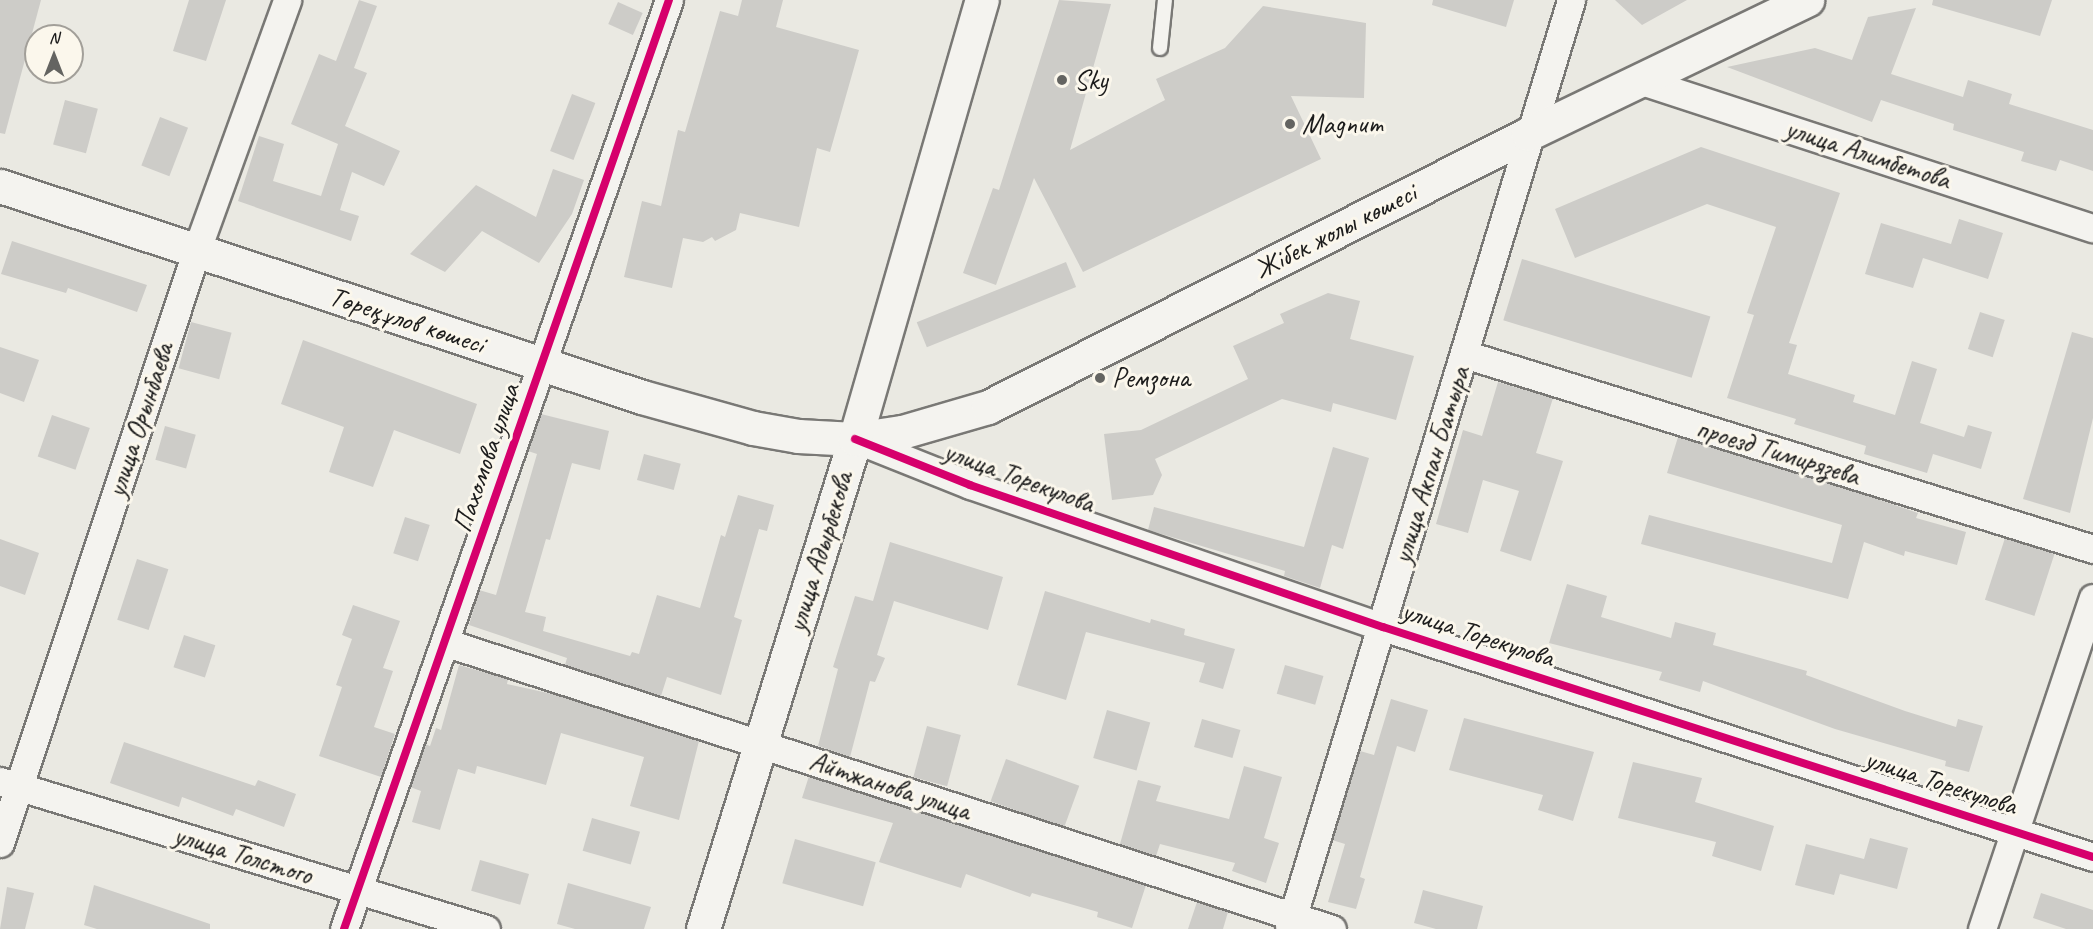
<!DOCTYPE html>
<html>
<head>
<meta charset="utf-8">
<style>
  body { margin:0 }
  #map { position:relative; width:2093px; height:929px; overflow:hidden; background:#eae9e2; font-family:Caveat,sans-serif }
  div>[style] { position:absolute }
  .building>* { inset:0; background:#cdccc8; transform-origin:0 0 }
  .roads { filter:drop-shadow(2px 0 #797875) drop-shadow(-2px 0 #797875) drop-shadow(0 2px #797875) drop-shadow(0 -2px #797875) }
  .service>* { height:14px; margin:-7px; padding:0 7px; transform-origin:7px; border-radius:7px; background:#f4f3ef }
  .minor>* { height:27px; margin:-13.5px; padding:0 13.5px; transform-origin:13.5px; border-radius:13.5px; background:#f4f3ef }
  .secondary>* { height:33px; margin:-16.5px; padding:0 16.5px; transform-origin:16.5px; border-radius:16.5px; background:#f4f3ef }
  .cycleway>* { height:8px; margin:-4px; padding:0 4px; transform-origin:4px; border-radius:4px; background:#d6006c }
  .dots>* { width:16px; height:16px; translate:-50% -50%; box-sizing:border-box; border:3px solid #fbf7ec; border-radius:50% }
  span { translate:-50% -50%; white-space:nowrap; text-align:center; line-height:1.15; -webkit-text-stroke:6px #fbf7ec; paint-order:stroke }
  .poi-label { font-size:28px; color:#1c1c1c }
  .left { translate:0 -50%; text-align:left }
  .street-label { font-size:28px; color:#1c1c1c }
  .north { position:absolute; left:24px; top:24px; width:60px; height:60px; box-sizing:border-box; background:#fbf7ec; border:2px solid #a29f99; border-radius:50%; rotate:0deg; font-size:16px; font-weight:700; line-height:24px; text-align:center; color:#1c1c1c }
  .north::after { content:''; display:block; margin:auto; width:21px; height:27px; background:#646461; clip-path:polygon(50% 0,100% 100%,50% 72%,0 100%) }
</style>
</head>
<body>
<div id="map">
  <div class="building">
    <div style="clip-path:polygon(0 0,41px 0,5px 134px,0 133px)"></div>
    <div style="clip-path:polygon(189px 0,226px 0,206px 61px,173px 51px)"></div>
    <div style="clip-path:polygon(359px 0,377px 6px,354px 68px,367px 73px,345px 126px,400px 151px,384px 186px,352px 172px,340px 210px,359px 216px,351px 241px,238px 201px,259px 136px,284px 144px,273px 181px,321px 196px,338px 144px,291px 124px,319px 54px,336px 61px)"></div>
    <div style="clip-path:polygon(742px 0,783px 0,776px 27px,859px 50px,830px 152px,817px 148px,799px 227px,740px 213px,736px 230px,715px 241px,712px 237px,703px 242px,683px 238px,672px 288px,624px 277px,642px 201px,661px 206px,678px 130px,685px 132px,720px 11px,738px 16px)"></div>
    <div style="clip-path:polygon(1059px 0,1111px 4px,1070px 150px,1165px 100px,1156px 79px,1225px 48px,1263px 6px,1366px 23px,1364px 98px,1291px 96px,1321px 159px,1083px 272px,1034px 178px,996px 285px,963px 273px,993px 188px,999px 190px)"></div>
    <div style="clip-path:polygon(1433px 0,1514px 0,1506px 27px,1432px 5px)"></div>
    <div style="clip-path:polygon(1615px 0,1687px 0,1642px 25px)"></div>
    <div style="clip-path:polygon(1933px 0,2052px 0,2040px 36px,1932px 5px)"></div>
    <div style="left:618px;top:2px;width:27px;height:24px;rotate:24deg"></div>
    <div style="clip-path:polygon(1916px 8px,1891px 74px,1963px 97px,1968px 80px,2012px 94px,2009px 104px,2093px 130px,2093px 171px,2060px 160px,2056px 171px,2021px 161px,2024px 152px,1953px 130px,1954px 124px,1881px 100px,1872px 122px,1727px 67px,1815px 48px,1852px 60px,1868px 17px)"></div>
    <div style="left:572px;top:94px;width:25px;height:61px;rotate:21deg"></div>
    <div style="left:65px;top:100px;width:34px;height:46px;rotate:15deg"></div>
    <div style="left:160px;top:117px;width:30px;height:52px;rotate:21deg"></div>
    <div style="clip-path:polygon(1701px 147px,1840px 193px,1789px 343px,1797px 345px,1788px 374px,1855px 395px,1853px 402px,1895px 415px,1912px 361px,1937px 369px,1920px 423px,1964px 437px,1968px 425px,1992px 432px,1981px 469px,1933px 454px,1927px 473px,1864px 454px,1866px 446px,1794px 424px,1796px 419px,1727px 398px,1754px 315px,1747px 313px,1776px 227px,1707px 204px,1575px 258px,1555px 209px)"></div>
    <div style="clip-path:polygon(553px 169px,584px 180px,572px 214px,539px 263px,482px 231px,445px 272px,410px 254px,476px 185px,536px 217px)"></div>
    <div style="clip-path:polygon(1959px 219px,2003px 233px,1988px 279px,1923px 258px,1913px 288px,1865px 274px,1881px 223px,1951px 244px)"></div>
    <div style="clip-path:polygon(12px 241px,147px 285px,137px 312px,68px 288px,66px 293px,1px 274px)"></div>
    <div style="left:1522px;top:259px;width:197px;height:64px;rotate:17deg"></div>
    <div style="left:1066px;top:262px;width:27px;height:161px;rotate:68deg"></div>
    <div style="clip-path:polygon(1328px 293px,1360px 301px,1350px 339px,1414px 356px,1396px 420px,1333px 403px,1331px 412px,1282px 399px,1155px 459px,1162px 475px,1153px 495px,1112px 500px,1104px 434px,1141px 430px,1248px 379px,1233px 346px,1284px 323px,1280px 314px)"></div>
    <div style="left:1980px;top:312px;width:26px;height:39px;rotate:18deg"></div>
    <div style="left:191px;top:322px;width:42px;height:48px;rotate:15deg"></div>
    <div style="clip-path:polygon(2072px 332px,2093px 338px,2093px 418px,2070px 513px,2023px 499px)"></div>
    <div style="clip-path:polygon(303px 340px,477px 404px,460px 454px,394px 430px,373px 487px,329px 472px,344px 427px,281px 404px)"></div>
    <div style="clip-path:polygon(0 347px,39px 360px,24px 402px,0 393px)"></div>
    <div style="clip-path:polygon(1498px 382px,1553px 398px,1536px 453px,1563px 461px,1531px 561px,1500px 551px,1519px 491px,1483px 480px,1468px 533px,1436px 524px,1463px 430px,1482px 436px)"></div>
    <div style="clip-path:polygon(541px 414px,609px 431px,600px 470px,572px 463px,550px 540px,546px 539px,525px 612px,546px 617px,543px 631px,630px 656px,632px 652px,639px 654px,657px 595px,700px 608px,721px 535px,725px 537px,738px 495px,774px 505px,767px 531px,759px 529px,734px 617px,742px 620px,721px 695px,667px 677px,661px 696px,565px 665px,567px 658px,469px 625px,479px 590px,496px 595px,537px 454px,528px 451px)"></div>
    <div style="left:52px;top:415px;width:40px;height:44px;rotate:19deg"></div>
    <div style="left:165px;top:426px;width:32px;height:35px;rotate:16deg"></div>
    <div style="clip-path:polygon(1678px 437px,1848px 489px,1918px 513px,1916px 518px,1966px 532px,1957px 565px,1905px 551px,1904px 556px,1864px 542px,1848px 599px,1641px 544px,1649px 515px,1832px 563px,1842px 525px,1667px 473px)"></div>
    <div style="clip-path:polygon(1333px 447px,1369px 458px,1343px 549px,1332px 545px,1320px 588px,1284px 576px,1285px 571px,1148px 530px,1154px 507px,1304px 547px)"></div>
    <div style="left:644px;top:454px;width:38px;height:27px;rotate:15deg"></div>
    <div style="left:405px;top:517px;width:26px;height:38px;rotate:18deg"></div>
    <div style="left:2005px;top:538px;width:52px;height:65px;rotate:18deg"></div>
    <div style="clip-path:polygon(0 539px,39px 553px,25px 595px,0 586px)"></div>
    <div style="clip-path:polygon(890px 542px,1003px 577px,988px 630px,894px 601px,877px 655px,885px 658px,875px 682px,870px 681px,850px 757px,818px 746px,838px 669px,833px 667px,855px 596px,873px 601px)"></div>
    <div style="left:137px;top:559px;width:33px;height:64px;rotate:18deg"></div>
    <div style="clip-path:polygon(1567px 584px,1607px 596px,1601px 617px,1671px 638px,1675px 622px,1716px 633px,1713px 645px,1807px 671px,1806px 675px,1905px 711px,1956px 727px,1958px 719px,1983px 726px,1969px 772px,1945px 766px,1946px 761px,1835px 729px,1703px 681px,1700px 692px,1659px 680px,1662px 672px,1549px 643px)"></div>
    <div style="clip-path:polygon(1045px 591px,1150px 623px,1151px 619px,1185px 629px,1184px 635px,1235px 649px,1223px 689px,1199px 682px,1205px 663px,1086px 632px,1066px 700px,1017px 685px)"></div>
    <div style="clip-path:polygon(353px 605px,400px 621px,383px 668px,393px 671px,374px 727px,395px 734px,381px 777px,319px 756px,342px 687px,336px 685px,352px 639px,342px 635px)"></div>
    <div style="left:184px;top:635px;width:33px;height:34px;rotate:18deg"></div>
    <div style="clip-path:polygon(459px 665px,508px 679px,507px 684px,557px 695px,699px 741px,679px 820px,630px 806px,644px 757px,561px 733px,546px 785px,477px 766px,475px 774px,458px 769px,440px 830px,412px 822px,421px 791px,410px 787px,425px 744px,430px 746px,436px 728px,441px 730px)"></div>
    <div style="left:1285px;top:665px;width:40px;height:30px;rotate:16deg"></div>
    <div style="clip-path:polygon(1391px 699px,1428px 710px,1415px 752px,1397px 746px,1360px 877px,1365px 879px,1356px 909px,1328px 902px,1345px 844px,1332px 840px,1360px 751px,1374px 755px)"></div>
    <div style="left:1107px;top:710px;width:45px;height:50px;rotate:16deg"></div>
    <div style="clip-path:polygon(1464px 718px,1594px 752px,1573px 821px,1538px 810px,1543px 795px,1449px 770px)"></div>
    <div style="left:1202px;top:719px;width:40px;height:29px;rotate:16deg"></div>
    <div style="left:927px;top:726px;width:35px;height:53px;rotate:15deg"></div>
    <div style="clip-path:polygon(124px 742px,255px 786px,258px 780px,296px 794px,284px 827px,236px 809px,233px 816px,182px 797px,179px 807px,110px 783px)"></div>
    <div style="left:1006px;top:759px;width:78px;height:45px;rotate:20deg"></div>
    <div style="clip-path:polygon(1633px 762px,1702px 778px,1695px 802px,1774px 826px,1761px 871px,1712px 856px,1716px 842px,1618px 818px)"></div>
    <div style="clip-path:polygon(1244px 766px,1282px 777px,1264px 838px,1279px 843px,1266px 883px,1232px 871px,1235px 863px,1160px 844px,1156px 856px,1120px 844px,1138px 780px,1161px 786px,1156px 801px,1229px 819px)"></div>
    <div style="clip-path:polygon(809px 776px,1146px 885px,1132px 928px,1097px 917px,1098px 912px,1032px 893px,1030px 897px,966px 874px,961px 888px,879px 862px,893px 823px,802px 798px)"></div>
    <div style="left:592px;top:818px;width:50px;height:34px;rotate:16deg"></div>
    <div style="clip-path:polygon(1870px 838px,1908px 848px,1897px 889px,1840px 874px,1834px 895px,1795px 885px,1806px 844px,1864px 859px)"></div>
    <div style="left:795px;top:839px;width:84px;height:46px;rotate:16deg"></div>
    <div style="left:480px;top:860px;width:51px;height:32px;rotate:16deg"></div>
    <div style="clip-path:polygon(568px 883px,651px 907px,644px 929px,575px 929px,557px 924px)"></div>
    <div style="clip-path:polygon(94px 885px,210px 924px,210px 929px,97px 929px,84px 925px)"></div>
    <div style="clip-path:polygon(7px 887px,34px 893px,25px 929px,0 929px)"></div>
    <div style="clip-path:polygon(1423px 890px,1483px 906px,1477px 929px,1436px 929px,1414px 923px)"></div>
    <div style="clip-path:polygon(2041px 893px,2093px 910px,2093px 929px,2066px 929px,2033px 918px)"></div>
    <div style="clip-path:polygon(1197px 902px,1228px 912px,1223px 929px,1188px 929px)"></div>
  </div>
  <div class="roads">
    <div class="service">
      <div style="left:1160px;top:48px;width:48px;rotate:-84.1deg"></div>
    </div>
    <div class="minor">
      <div style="left:1642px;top:81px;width:474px;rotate:18.1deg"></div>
      <div style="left:1464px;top:354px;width:659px;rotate:17.22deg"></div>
      <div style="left:855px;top:439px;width:124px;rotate:21.8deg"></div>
      <div style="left:970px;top:485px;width:437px;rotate:19deg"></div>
      <div style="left:1383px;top:627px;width:746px;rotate:17.95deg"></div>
      <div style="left:447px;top:643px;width:930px;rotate:17.91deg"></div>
      <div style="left:0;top:781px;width:508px;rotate:16.94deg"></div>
      <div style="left:0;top:843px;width:623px;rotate:-71.65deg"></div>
      <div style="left:196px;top:252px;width:268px;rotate:-70.1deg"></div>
      <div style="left:344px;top:929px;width:984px;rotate:-70.72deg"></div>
      <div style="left:1289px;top:929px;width:971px;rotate:-73.11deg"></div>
      <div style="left:1982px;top:929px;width:349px;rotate:-71.5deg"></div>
    </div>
    <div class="secondary">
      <div style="left:0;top:186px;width:676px;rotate:18.19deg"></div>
      <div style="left:642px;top:397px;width:115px;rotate:15.6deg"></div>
      <div style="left:753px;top:428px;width:46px;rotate:10.1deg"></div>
      <div style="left:798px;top:436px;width:57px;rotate:3deg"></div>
      <div style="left:855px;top:439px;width:48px;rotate:-8.5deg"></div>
      <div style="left:902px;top:432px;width:90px;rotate:-16.2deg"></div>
      <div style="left:988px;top:407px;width:605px;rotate:-26.82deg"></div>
      <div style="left:1528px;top:134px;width:310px;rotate:-25.7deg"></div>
      <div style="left:703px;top:929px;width:513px;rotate:-72.77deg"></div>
      <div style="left:855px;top:439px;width:457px;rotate:-73.9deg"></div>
    </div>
  </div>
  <div class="cycleway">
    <div style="left:855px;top:439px;width:124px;rotate:21.8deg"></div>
    <div style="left:970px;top:485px;width:437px;rotate:19deg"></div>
    <div style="left:1383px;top:627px;width:746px;rotate:17.95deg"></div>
    <div style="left:344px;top:929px;width:984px;rotate:-70.72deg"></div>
  </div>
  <div class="dots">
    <div style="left:1062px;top:80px;background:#646461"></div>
    <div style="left:1290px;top:124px;background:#646461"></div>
    <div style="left:1100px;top:378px;background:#646461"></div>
  </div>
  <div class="poi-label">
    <span class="left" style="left:1074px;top:80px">Sky</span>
    <span class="left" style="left:1302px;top:124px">Magnum</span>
    <span class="left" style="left:1112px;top:378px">Ремзона</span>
  </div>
  <div class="street-label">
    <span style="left:1868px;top:154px;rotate:18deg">улица Алимбетова</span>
    <span style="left:1335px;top:231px;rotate:-27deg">Жібек жолы көшесі</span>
    <span style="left:407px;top:320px;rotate:18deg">Төреқұлов көшесі</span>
    <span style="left:140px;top:420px;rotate:-72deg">улица Орынбаева</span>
    <span style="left:1778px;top:452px;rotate:17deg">проезд Тимирязева</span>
    <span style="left:486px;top:458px;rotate:-71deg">Пахомова улица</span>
    <span style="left:1431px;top:465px;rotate:-73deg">улица Акпан Батыра</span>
    <span style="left:1019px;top:477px;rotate:20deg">улица Торекулова</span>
    <span style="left:820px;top:552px;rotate:-73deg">улица Адырбекова</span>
    <span style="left:1478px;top:634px;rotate:18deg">улица Торекулова</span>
    <span style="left:1941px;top:782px;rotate:18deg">улица Торекулова</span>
    <span style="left:890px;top:786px;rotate:18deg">Айтжанова улица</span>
    <span style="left:243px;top:855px;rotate:17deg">улица Толстого</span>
  </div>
  <div class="north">N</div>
</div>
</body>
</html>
